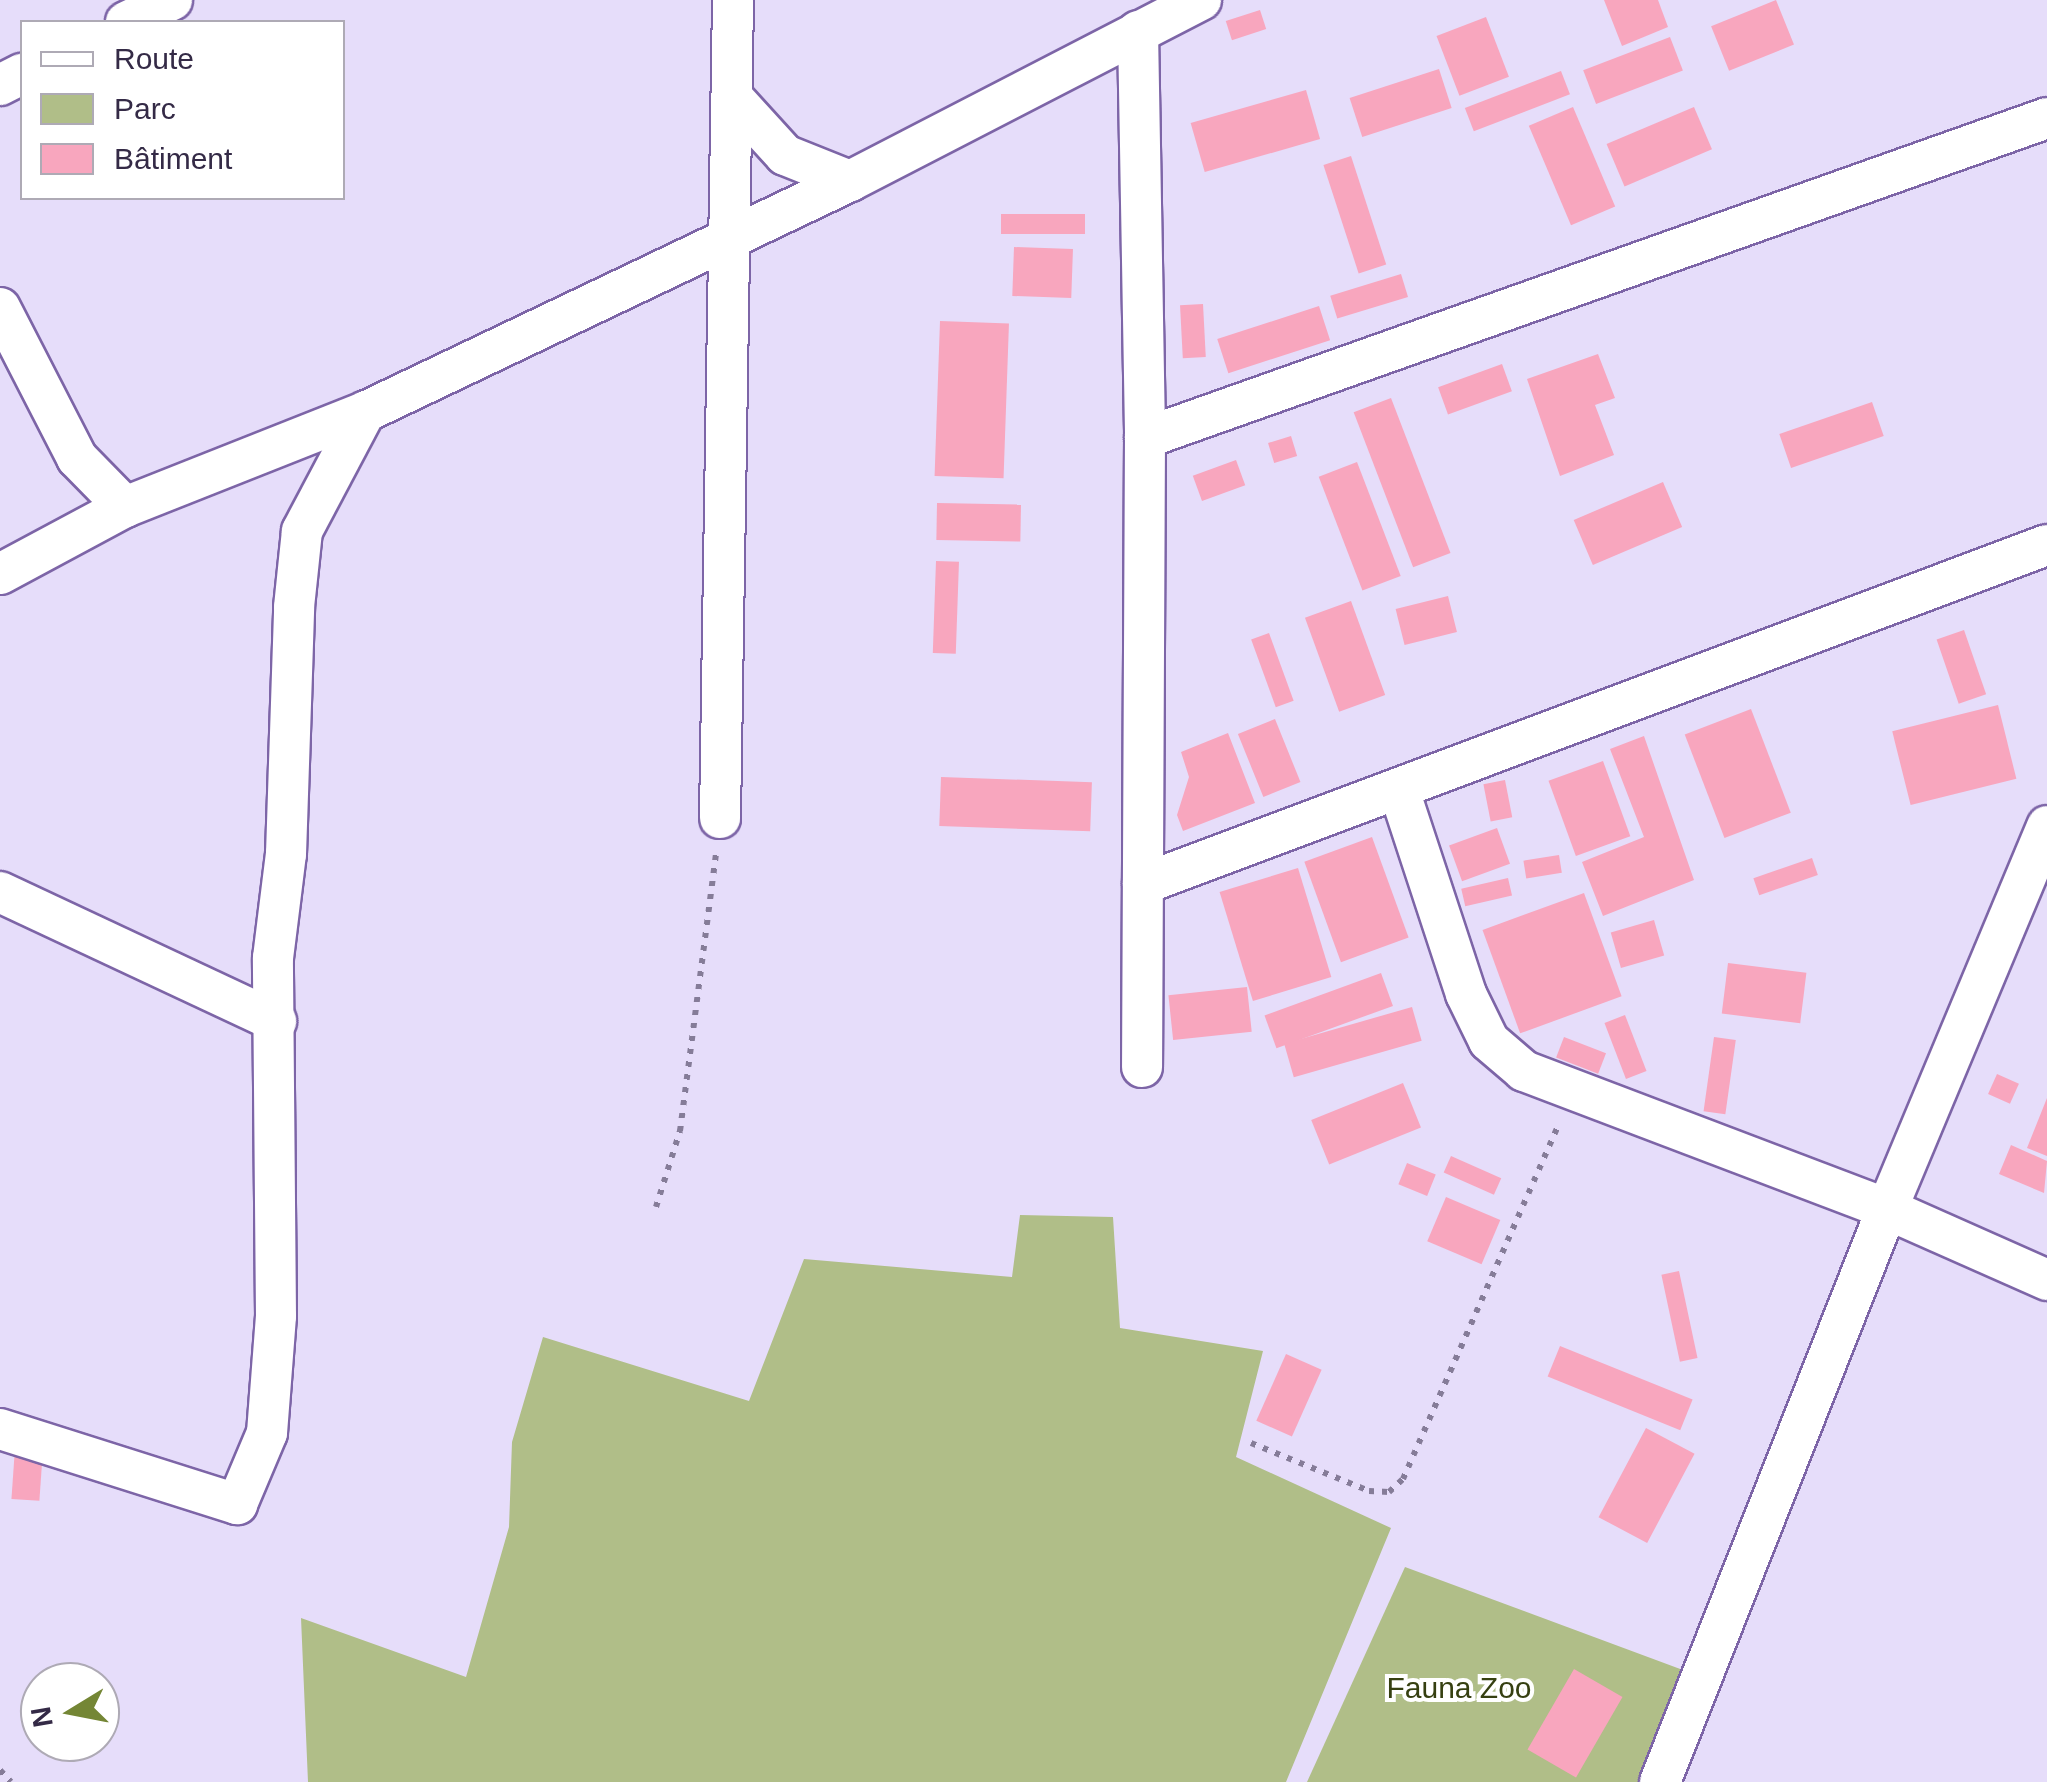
<!DOCTYPE html>
<html>
<head>
<meta charset="utf-8">
<style>
  body { margin:0 }
  #map { position:relative; width:2047px; height:1782px; overflow:hidden; background:#e6ddfa; font-family:Helvetica,sans-serif }
  div>[style] { position:absolute }
  .green>* { inset:0; background:#b0be88 }
  .building>* { inset:0; background:#f8a6be; transform-origin:0 0 }
  .path>* { height:6px; margin-top:-3px; transform-origin:0; background:repeating-linear-gradient(90deg,#857c98 0 5px,transparent 0 13px) }
  .roads { filter:drop-shadow(2px 0 #7d65a7) drop-shadow(-2px 0 #7d65a7) drop-shadow(0 2px #7d65a7) drop-shadow(0 -2px #7d65a7) }
  .minor>* { height:40px; margin:-20px; padding:0 20px; transform-origin:20px; border-radius:20px; background:#fff }
  span { translate:-50% -50%; white-space:nowrap; text-align:center; line-height:1.15; -webkit-text-stroke:8px #fff; paint-order:stroke }
  .park-label { font-size:30px; color:#364011 }
  .legend { position:absolute; left:20px; top:20px; width:325px; height:180px; box-sizing:border-box; background:#fff; border:2px solid #aeaab5; margin:0; padding:12px 18px; list-style:none; font-size:30px; color:#342a46 }
  .legend li { display:flex; align-items:center; gap:20px; height:50px }
  .legend b { width:50px; border:2px solid #aeaab5 }
  .north { position:absolute; left:20px; top:1662px; width:100px; height:100px; box-sizing:border-box; background:#fff; border:2px solid #aeaab5; border-radius:50%; rotate:260deg; font-size:28px; font-weight:700; line-height:40px; text-align:center; color:#342a46 }
  .north::after { content:''; display:block; margin:auto; width:35px; height:45px; background:#748635; clip-path:polygon(50% 0,100% 100%,50% 72%,0 100%) }
</style>
</head>
<body>
<div id="map">
  <div class="green">
    <div style="clip-path:polygon(1020px 1215px,1113px 1217px,1120px 1328px,1263px 1351px,1236px 1457px,1391px 1528px,1286px 1782px,308px 1782px,301px 1618px,466px 1677px,509px 1527px,512px 1442px,543px 1337px,749px 1401px,804px 1259px,1012px 1277px)"></div>
    <div style="clip-path:polygon(1405px 1567px,1691px 1673px,1639px 1782px,1307px 1782px)"></div>
  </div>
  <div class="building">
    <div style="clip-path:polygon(1604px 0,1658px 0,1668px 27px,1622px 46px)"></div>
    <div style="left:1776px;top:0;width:48px;height:70px;rotate:68deg"></div>
    <div style="left:1260px;top:10px;width:20px;height:36px;rotate:72deg"></div>
    <div style="left:1486px;top:17px;width:64px;height:53px;rotate:69deg"></div>
    <div style="left:1670px;top:37px;width:36px;height:93px;rotate:69deg"></div>
    <div style="left:1439px;top:69px;width:41px;height:94px;rotate:72deg"></div>
    <div style="left:1561px;top:71px;width:25px;height:103px;rotate:69deg"></div>
    <div style="left:1306px;top:90px;width:51px;height:120px;rotate:74deg"></div>
    <div style="left:1573px;top:107px;width:108px;height:48px;rotate:67deg"></div>
    <div style="left:1694px;top:107px;width:46px;height:95px;rotate:67deg"></div>
    <div style="left:1351px;top:156px;width:114px;height:29px;rotate:72deg"></div>
    <div style="left:1085px;top:214px;width:20px;height:84px;rotate:90deg"></div>
    <div style="left:1014px;top:247px;width:59px;height:49px;rotate:2deg"></div>
    <div style="left:1401px;top:274px;width:24px;height:74px;rotate:73deg"></div>
    <div style="left:1203px;top:304px;width:53px;height:23px;rotate:87deg"></div>
    <div style="left:1319px;top:306px;width:36px;height:107px;rotate:72deg"></div>
    <div style="left:940px;top:321px;width:69px;height:155px;rotate:2deg"></div>
    <div style="clip-path:polygon(1598px 354px,1615px 398px,1595px 405px,1614px 455px,1560px 476px,1527px 379px)"></div>
    <div style="left:1502px;top:364px;width:29px;height:68px;rotate:70deg"></div>
    <div style="left:1391px;top:398px;width:166px;height:40px;rotate:69deg"></div>
    <div style="left:1872px;top:402px;width:36px;height:98px;rotate:71deg"></div>
    <div style="left:1291px;top:436px;width:21px;height:24px;rotate:73deg"></div>
    <div style="left:1236px;top:460px;width:27px;height:46px;rotate:70deg"></div>
    <div style="left:1357px;top:462px;width:122px;height:41px;rotate:69deg"></div>
    <div style="left:1663px;top:482px;width:49px;height:97px;rotate:67deg"></div>
    <div style="left:937px;top:503px;width:84px;height:37px;rotate:1deg"></div>
    <div style="left:936px;top:561px;width:23px;height:92px;rotate:2deg"></div>
    <div style="left:1448px;top:596px;width:37px;height:54px;rotate:76deg"></div>
    <div style="left:1351px;top:601px;width:100px;height:49px;rotate:70deg"></div>
    <div style="left:1964px;top:630px;width:68px;height:29px;rotate:71deg"></div>
    <div style="left:1269px;top:633px;width:72px;height:19px;rotate:70deg"></div>
    <div style="left:1998px;top:705px;width:76px;height:109px;rotate:76deg"></div>
    <div style="left:1751px;top:709px;width:111px;height:71px;rotate:69deg"></div>
    <div style="left:1275px;top:719px;width:68px;height:40px;rotate:68deg"></div>
    <div style="clip-path:polygon(1228px 733px,1255px 803px,1183px 831px,1177px 815px,1189px 777px,1181px 752px)"></div>
    <div style="clip-path:polygon(1644px 736px,1694px 880px,1603px 916px,1582px 862px,1644px 837px,1610px 749px)"></div>
    <div style="left:1603px;top:761px;width:80px;height:58px;rotate:70deg"></div>
    <div style="left:941px;top:777px;width:151px;height:49px;rotate:2deg"></div>
    <div style="left:1505px;top:780px;width:38px;height:22px;rotate:79deg"></div>
    <div style="left:1497px;top:828px;width:38px;height:51px;rotate:70deg"></div>
    <div style="left:1372px;top:837px;width:107px;height:72px;rotate:70deg"></div>
    <div style="left:1559px;top:855px;width:18px;height:36px;rotate:81deg"></div>
    <div style="left:1812px;top:858px;width:18px;height:62px;rotate:71deg"></div>
    <div style="left:1298px;top:868px;width:114px;height:82px;rotate:73deg"></div>
    <div style="left:1508px;top:878px;width:18px;height:48px;rotate:77deg"></div>
    <div style="left:1584px;top:893px;width:110px;height:108px;rotate:70deg"></div>
    <div style="left:1654px;top:920px;width:37px;height:45px;rotate:74deg"></div>
    <div style="left:1728px;top:963px;width:79px;height:51px;rotate:7deg"></div>
    <div style="left:1381px;top:973px;width:35px;height:124px;rotate:70deg"></div>
    <div style="left:1247px;top:987px;width:45px;height:79px;rotate:84deg"></div>
    <div style="left:1412px;top:1007px;width:35px;height:133px;rotate:74deg"></div>
    <div style="left:1625px;top:1015px;width:60px;height:22px;rotate:69deg"></div>
    <div style="left:1564px;top:1037px;width:45px;height:22px;rotate:21deg"></div>
    <div style="left:1714px;top:1037px;width:22px;height:75px;rotate:8deg"></div>
    <div style="left:1997px;top:1074px;width:24px;height:22px;rotate:24deg"></div>
    <div style="left:1403px;top:1083px;width:48px;height:99px;rotate:68deg"></div>
    <div style="clip-path:polygon(2047px 1098px,2047px 1156px,2027px 1148px)"></div>
    <div style="clip-path:polygon(2011px 1145px,2047px 1161px,2044px 1193px,1999px 1174px)"></div>
    <div style="left:1451px;top:1156px;width:55px;height:18px;rotate:24deg"></div>
    <div style="left:1407px;top:1163px;width:31px;height:23px;rotate:22deg"></div>
    <div style="left:1446px;top:1197px;width:59px;height:48px;rotate:23deg"></div>
    <div style="left:1679px;top:1271px;width:89px;height:18px;rotate:78deg"></div>
    <div style="left:1560px;top:1346px;width:143px;height:33px;rotate:22deg"></div>
    <div style="left:1286px;top:1354px;width:39px;height:73px;rotate:24deg"></div>
    <div style="left:1646px;top:1428px;width:55px;height:101px;rotate:28deg"></div>
    <div style="left:15px;top:1448px;width:28px;height:51px;rotate:4deg"></div>
    <div style="left:1574px;top:1669px;width:56px;height:93px;rotate:30deg"></div>
  </div>
  <div class="path">
    <div style="left:656px;top:1207px;width:80px;rotate:-72.5deg"></div>
    <div style="left:680px;top:1131px;width:279px;rotate:-82.6deg"></div>
    <div style="left:1251px;top:1443px;width:127px;rotate:22.1deg"></div>
    <div style="left:1369px;top:1491px;width:20px;rotate:3deg"></div>
    <div style="left:1389px;top:1492px;width:19px;rotate:-43deg"></div>
    <div style="left:1403px;top:1479px;width:388px;rotate:-66.3deg"></div>
    <div style="left:0;top:1770px;width:16px;rotate:47deg"></div>
  </div>
  <div class="roads">
    <div class="minor">
      <div style="left:126px;top:22px;width:51px;rotate:-25.6deg"></div>
      <div style="left:1138px;top:31px;width:407px;rotate:89deg"></div>
      <div style="left:1145px;top:438px;width:629px;rotate:90.27deg"></div>
      <div style="left:0;top:85px;width:25px;rotate:-27deg"></div>
      <div style="left:733px;top:98px;width:77px;rotate:47.6deg"></div>
      <div style="left:785px;top:155px;width:70px;rotate:21.8deg"></div>
      <div style="left:0;top:308px;width:169px;rotate:62.8deg"></div>
      <div style="left:77px;top:458px;width:69px;rotate:45.6deg"></div>
      <div style="left:1145px;top:438px;width:957px;rotate:-19.53deg"></div>
      <div style="left:0;top:574px;width:142px;rotate:-28.2deg"></div>
      <div style="left:125px;top:507px;width:258px;rotate:-21.6deg"></div>
      <div style="left:365px;top:412px;width:537px;rotate:-25.47deg"></div>
      <div style="left:850px;top:181px;width:395px;rotate:-27.3deg"></div>
      <div style="left:1399px;top:790px;width:215px;rotate:71.8deg"></div>
      <div style="left:1466px;top:994px;width:52px;rotate:63.9deg"></div>
      <div style="left:1489px;top:1041px;width:46px;rotate:40.6deg"></div>
      <div style="left:1524px;top:1071px;width:388px;rotate:20.8deg"></div>
      <div style="left:1887px;top:1209px;width:175px;rotate:23.9deg"></div>
      <div style="left:720px;top:818px;width:818px;rotate:-89.09deg"></div>
      <div style="left:1143px;top:884px;width:965px;rotate:-20.56deg"></div>
      <div style="left:0;top:892px;width:305px;rotate:25.1deg"></div>
      <div style="left:0;top:1429px;width:249px;rotate:17.6deg"></div>
      <div style="left:237px;top:1504px;width:77px;rotate:-67.1deg"></div>
      <div style="left:267px;top:1433px;width:117px;rotate:-85.6deg"></div>
      <div style="left:276px;top:1316px;width:358px;rotate:-90.5deg"></div>
      <div style="left:273px;top:958px;width:105px;rotate:-82.9deg"></div>
      <div style="left:286px;top:854px;width:247px;rotate:-88.1deg"></div>
      <div style="left:294px;top:607px;width:76px;rotate:-84deg"></div>
      <div style="left:302px;top:531px;width:135px;rotate:-62.1deg"></div>
      <div style="left:1660px;top:1782px;width:616px;rotate:-68.39deg"></div>
      <div style="left:1887px;top:1209px;width:415px;rotate:-67.3deg"></div>
    </div>
  </div>
  <div class="park-label">
    <span style="left:1459px;top:1688px">Fauna Zoo</span>
  </div>
  <ul class="legend">
  <li><b style="height:12px;background:#fff"></b>Route</li>
  <li><b style="height:28px;background:#b0be88"></b>Parc</li>
  <li><b style="height:28px;background:#f8a6be"></b>Bâtiment</li>
  </ul>
  <div class="north">N</div>
</div>
</body>
</html>
